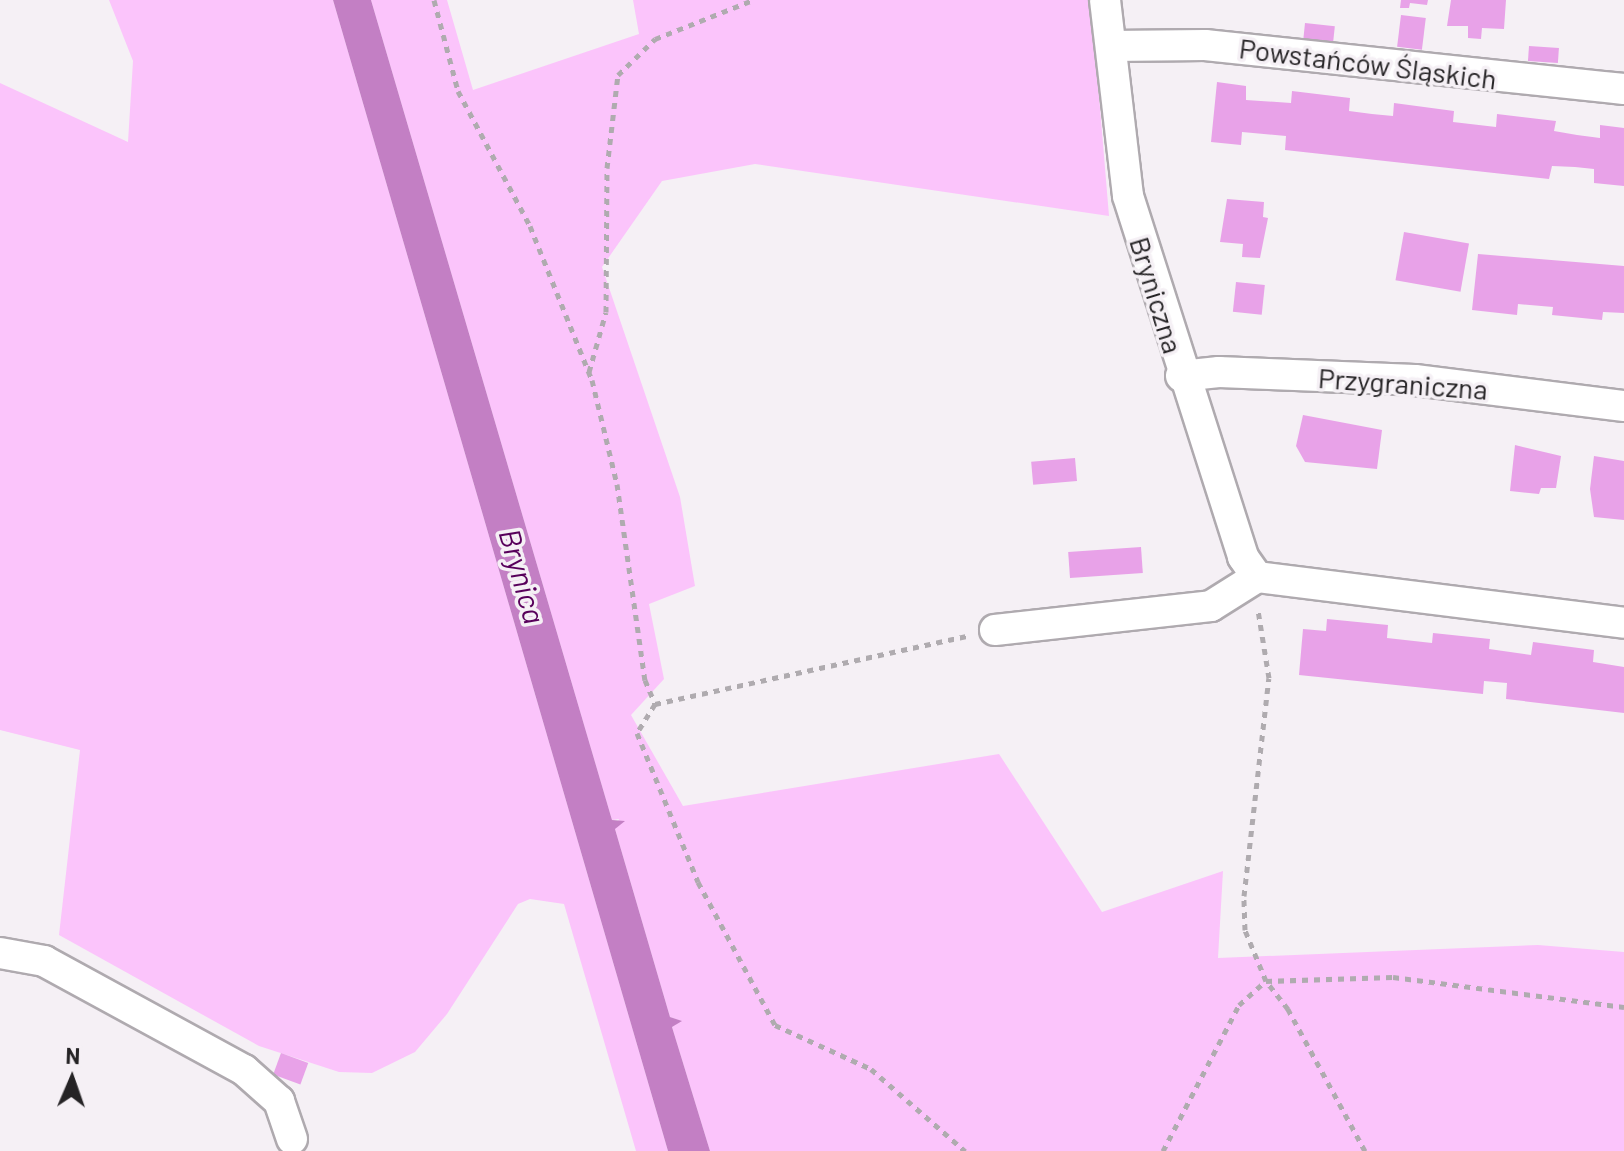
<!DOCTYPE html>
<html>
<head>
<meta charset="utf-8">
<style>
  body { margin:0 }
  #map { position:relative; width:1624px; height:1151px; overflow:hidden; background:#f5f0f5; font-family:Barlow,sans-serif }
  div>[style] { position:absolute }
  .green>* { inset:0; background:#fbc4fb }
  .water>* { inset:0; background:#c37fc4 }
  .building>* { inset:0; background:#e8a2e8; transform-origin:0 0 }
  .path>* { height:5px; margin-top:-2.5px; transform-origin:0; background:repeating-linear-gradient(90deg,#afabaf 0 6px,transparent 0 12px) }
  .roads { filter:drop-shadow(2px 0 #afaaaf) drop-shadow(-2px 0 #afaaaf) drop-shadow(0 2px #afaaaf) drop-shadow(0 -2px #afaaaf) }
  .minor>* { height:30px; margin:-15px; padding:0 15px; transform-origin:15px; border-radius:15px; background:#fff }
  span { translate:-50% -50%; white-space:nowrap; text-align:center; line-height:1.15; -webkit-text-stroke:7px #f5f0f5; paint-order:stroke }
  .street-label { font-size:28px; color:#252325 }
  .water-label { font-size:30px; color:#58005b; font-style:italic }
  .north { position:absolute; left:32px; top:1039px; width:80px; height:80px; -webkit-text-stroke:6px #f5f0f5; paint-order:stroke; rotate:2deg; font-size:22px; font-weight:700; line-height:32px; text-align:center; color:#252325 }
  .north::after { content:''; display:block; margin:auto; width:28px; height:36px; background:#252325; clip-path:polygon(50% 0,100% 100%,50% 72%,0 100%) }
</style>
</head>
<body>
<div id="map">
  <div class="green">
    <div style="clip-path:polygon(109px 0,333px 0,668px 1151px,636px 1151px,564px 904px,530px 899px,518px 904px,447px 1014px,415px 1052px,372px 1073px,339px 1072px,259px 1046px,59px 935px,80px 750px,0 730px,0 83px,128px 142px,133px 61px)"></div>
    <div style="clip-path:polygon(371px 0,447px 0,473px 90px,639px 34px,633px 0,1091px 0,1109px 216px,755px 164px,662px 181px,602px 267px,680px 497px,695px 586px,649px 604px,664px 679px,631px 715px,683px 806px,999px 754px,1102px 912px,1223px 871px,1218px 958px,1538px 945px,1624px 952px,1624px 1151px,710px 1151px,672px 1027px,681px 1021px,670px 1017px,615px 829px,619px 819px,612px 820px)"></div>
  </div>
  <div class="water">
    <div style="clip-path:polygon(333px 0,371px 0,612px 820px,625px 821px,615px 829px,670px 1017px,682px 1021px,672px 1027px,710px 1151px,668px 1151px)"></div>
  </div>
  <div class="building">
    <div style="clip-path:polygon(1401px 0,1428px 0,1427px 5px,1410px 3px,1409px 8px,1400px 8px)"></div>
    <div style="clip-path:polygon(1451px 0,1506px 0,1504px 29px,1482px 28px,1481px 39px,1468px 38px,1468px 26px,1447px 26px)"></div>
    <div style="left:1401px;top:15px;width:25px;height:32px;rotate:7deg"></div>
    <div style="left:1305px;top:23px;width:30px;height:17px;rotate:6deg"></div>
    <div style="left:1529px;top:46px;width:30px;height:15px;rotate:4deg"></div>
    <div style="clip-path:polygon(1217px 82px,1246px 86px,1246px 100px,1291px 103px,1292px 91px,1350px 98px,1349px 111px,1372px 114px,1393px 116px,1394px 103px,1454px 111px,1453px 122px,1496px 127px,1497px 114px,1556px 121px,1554px 131px,1577px 135px,1600px 138px,1600px 125px,1624px 128px,1624px 186px,1594px 183px,1594px 169px,1575px 167px,1552px 166px,1549px 179px,1285px 150px,1286px 136px,1242px 132px,1241px 145px,1211px 142px)"></div>
    <div style="clip-path:polygon(1227px 199px,1264px 202px,1263px 217px,1268px 218px,1260px 258px,1242px 257px,1243px 244px,1220px 242px)"></div>
    <div style="left:1404px;top:232px;width:66px;height:49px;rotate:10deg"></div>
    <div style="clip-path:polygon(1478px 254px,1624px 266px,1624px 313px,1603px 312px,1602px 320px,1552px 315px,1553px 307px,1518px 304px,1517px 315px,1472px 310px)"></div>
    <div style="left:1236px;top:282px;width:29px;height:30px;rotate:6deg"></div>
    <div style="clip-path:polygon(1303px 415px,1382px 430px,1377px 469px,1305px 462px,1296px 446px)"></div>
    <div style="clip-path:polygon(1515px 445px,1561px 456px,1556px 488px,1541px 488px,1539px 494px,1510px 491px)"></div>
    <div style="clip-path:polygon(1594px 456px,1624px 461px,1624px 520px,1594px 517px,1590px 489px)"></div>
    <div style="left:1075px;top:458px;width:23px;height:44px;rotate:85deg"></div>
    <div style="left:1141px;top:547px;width:26px;height:73px;rotate:86deg"></div>
    <div style="clip-path:polygon(1327px 619px,1388px 625px,1387px 638px,1432px 643px,1433px 633px,1490px 639px,1489px 649px,1531px 655px,1533px 642px,1594px 650px,1593px 662px,1624px 667px,1624px 713px,1506px 699px,1507px 683px,1484px 681px,1483px 694px,1299px 675px,1303px 629px,1326px 631px)"></div>
    <div style="left:281px;top:1053px;width:29px;height:23px;rotate:20deg"></div>
  </div>
  <div class="path">
    <div style="left:434px;top:0;width:94px;rotate:75.2deg"></div>
    <div style="left:458px;top:91px;width:153px;rotate:61.9deg"></div>
    <div style="left:530px;top:226px;width:166px;rotate:68.1deg"></div>
    <div style="left:592px;top:380px;width:107px;rotate:76.5deg"></div>
    <div style="left:617px;top:484px;width:198px;rotate:81.9deg"></div>
    <div style="left:645px;top:680px;width:26px;rotate:67deg"></div>
    <div style="left:655px;top:704px;width:319px;rotate:-12.3deg"></div>
    <div style="left:589px;top:372px;width:62px;rotate:-74.2deg"></div>
    <div style="left:606px;top:312px;width:144px;rotate:-89.6deg"></div>
    <div style="left:607px;top:168px;width:94px;rotate:-83.3deg"></div>
    <div style="left:618px;top:75px;width:52px;rotate:-44.2deg"></div>
    <div style="left:655px;top:39px;width:105px;rotate:-21.7deg"></div>
    <div style="left:655px;top:704px;width:34px;rotate:122deg"></div>
    <div style="left:637px;top:733px;width:161px;rotate:67.7deg"></div>
    <div style="left:698px;top:882px;width:162px;rotate:61.7deg"></div>
    <div style="left:775px;top:1025px;width:106px;rotate:24.6deg"></div>
    <div style="left:871px;top:1069px;width:125px;rotate:41.1deg"></div>
    <div style="left:1163px;top:1151px;width:165px;rotate:-62.5deg"></div>
    <div style="left:1239px;top:1005px;width:36px;rotate:-42deg"></div>
    <div style="left:1266px;top:981px;width:55px;rotate:-112.4deg"></div>
    <div style="left:1245px;top:930px;width:34px;rotate:-92deg"></div>
    <div style="left:1244px;top:896px;width:219px;rotate:-83.5deg"></div>
    <div style="left:1269px;top:678px;width:69px;rotate:-99.2deg"></div>
    <div style="left:1365px;top:1151px;width:162px;rotate:-118.5deg"></div>
    <div style="left:1288px;top:1009px;width:36px;rotate:-128deg"></div>
    <div style="left:1266px;top:981px;width:127px;rotate:-1.8deg"></div>
    <div style="left:1393px;top:977px;width:233px;rotate:7.4deg"></div>
  </div>
  <div class="roads">
    <div class="minor">
      <div style="left:1105px;top:0;width:197px;rotate:83.3deg"></div>
      <div style="left:1128px;top:196px;width:379px;rotate:72.3deg"></div>
      <div style="left:1243px;top:557px;width:24px;rotate:55deg"></div>
      <div style="left:1111px;top:46px;width:94px;rotate:-0.6deg"></div>
      <div style="left:1205px;top:45px;width:421px;rotate:6deg"></div>
      <div style="left:1181px;top:376px;width:38px;rotate:-6deg"></div>
      <div style="left:1219px;top:372px;width:196px;rotate:2.3deg"></div>
      <div style="left:1415px;top:380px;width:211px;rotate:7.1deg"></div>
      <div style="left:1257px;top:577px;width:370px;rotate:7.1deg"></div>
      <div style="left:995px;top:630px;width:217px;rotate:-6.3deg"></div>
      <div style="left:1211px;top:606px;width:54px;rotate:-32.2deg"></div>
      <div style="left:0;top:953px;width:45px;rotate:10.3deg"></div>
      <div style="left:44px;top:961px;width:228px;rotate:28.6deg"></div>
      <div style="left:244px;top:1070px;width:47px;rotate:41.5deg"></div>
      <div style="left:279px;top:1101px;width:40px;rotate:71.1deg"></div>
    </div>
  </div>
  <div class="street-label">
    <span style="left:1368px;top:63px;rotate:7deg">Powstańców Śląskich</span>
    <span style="left:1157px;top:295px;rotate:73deg">Bryniczna</span>
    <span style="left:1403px;top:383px;rotate:4deg">Przygraniczna</span>
  </div>
  <div class="water-label">
    <span style="left:523px;top:576px;rotate:74deg">Brynica</span>
  </div>
  <div class="north">N</div>
</div>
</body>
</html>
